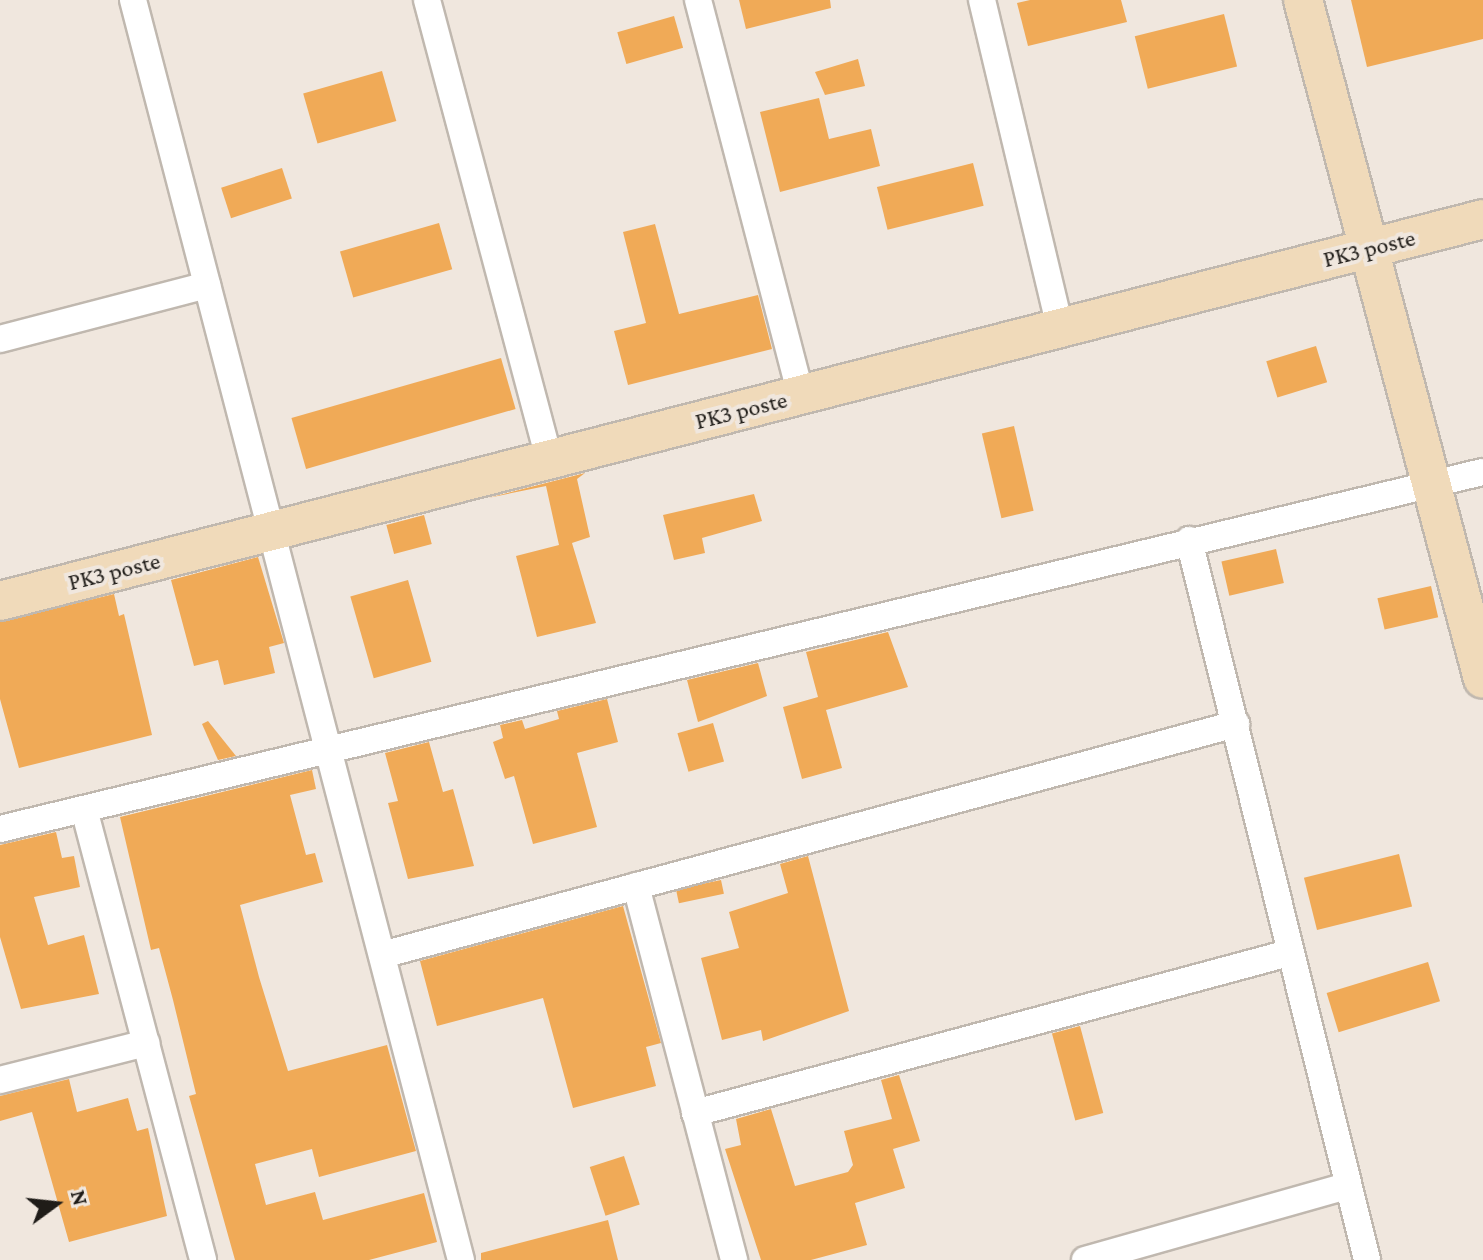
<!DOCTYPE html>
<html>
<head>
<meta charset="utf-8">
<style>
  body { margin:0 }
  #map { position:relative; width:1483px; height:1260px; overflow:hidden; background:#f0e7de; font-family:"Crimson Pro",serif }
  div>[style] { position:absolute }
  .building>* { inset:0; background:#f0aa57; transform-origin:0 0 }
  .roads { filter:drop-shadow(2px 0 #c0b8af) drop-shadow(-2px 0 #c0b8af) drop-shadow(0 2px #c0b8af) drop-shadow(0 -2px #c0b8af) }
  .street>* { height:26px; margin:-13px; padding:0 13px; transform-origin:13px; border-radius:13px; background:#fff }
  .secondary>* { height:38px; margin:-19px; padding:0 19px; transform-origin:19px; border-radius:19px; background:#f0daba }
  span { translate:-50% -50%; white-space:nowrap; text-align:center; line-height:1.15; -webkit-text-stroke:8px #f0e7de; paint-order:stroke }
  .street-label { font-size:24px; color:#1f1c18 }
  .north { position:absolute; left:16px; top:1164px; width:80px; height:80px; -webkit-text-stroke:6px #f0e7de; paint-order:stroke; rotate:75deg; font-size:22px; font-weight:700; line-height:32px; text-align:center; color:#1f1c18 }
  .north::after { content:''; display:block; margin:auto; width:28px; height:36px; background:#1f1c18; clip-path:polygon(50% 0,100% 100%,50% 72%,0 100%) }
</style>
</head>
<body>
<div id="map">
  <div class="building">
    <div style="clip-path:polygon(739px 0,830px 0,831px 8px,746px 29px)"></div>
    <div style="clip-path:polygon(1030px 0,1121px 0,1127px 22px,1028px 46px,1017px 3px)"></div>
    <div style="clip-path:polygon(1351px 0,1483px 0,1483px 39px,1367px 67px)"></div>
    <div style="left:1224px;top:14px;width:54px;height:92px;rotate:76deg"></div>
    <div style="left:674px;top:16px;width:33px;height:59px;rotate:74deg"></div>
    <div style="clip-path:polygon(858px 59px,865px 86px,825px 95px,815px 72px)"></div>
    <div style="left:382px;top:71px;width:52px;height:82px;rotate:74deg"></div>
    <div style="clip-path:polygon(819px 98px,829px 139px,871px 129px,880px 166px,780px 192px,760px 112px)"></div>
    <div style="left:973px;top:163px;width:44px;height:99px;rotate:76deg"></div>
    <div style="left:282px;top:168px;width:32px;height:64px;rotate:72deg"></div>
    <div style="left:439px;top:223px;width:48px;height:103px;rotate:74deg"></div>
    <div style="clip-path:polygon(655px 224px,679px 314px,758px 295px,772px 349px,628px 385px,614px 331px,646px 323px,623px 232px)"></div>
    <div style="left:1316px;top:346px;width:38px;height:52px;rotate:73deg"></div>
    <div style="left:501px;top:358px;width:53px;height:218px;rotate:74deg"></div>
    <div style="left:1014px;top:426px;width:87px;height:33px;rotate:77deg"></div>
    <div style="clip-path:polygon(585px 473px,577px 479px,590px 537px,572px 543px,596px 623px,537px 637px,516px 556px,559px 545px,546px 486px,488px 498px)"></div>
    <div style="clip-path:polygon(754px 494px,762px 521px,702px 538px,705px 553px,674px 560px,663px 515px)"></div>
    <div style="left:424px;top:515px;width:30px;height:39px;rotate:75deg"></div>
    <div style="left:1276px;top:549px;width:35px;height:56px;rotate:77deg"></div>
    <div style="clip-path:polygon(258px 557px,284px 643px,269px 647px,275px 673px,224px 685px,218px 660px,194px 666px,171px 580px)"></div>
    <div style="left:408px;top:580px;width:85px;height:60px;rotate:74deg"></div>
    <div style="left:1431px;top:586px;width:32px;height:55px;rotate:77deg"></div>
    <div style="clip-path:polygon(114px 594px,119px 616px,124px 614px,152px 735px,19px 768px,0 699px,0 622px)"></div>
    <div style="clip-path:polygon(888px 632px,908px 687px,826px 710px,842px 768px,802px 779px,783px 707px,818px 697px,806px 652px)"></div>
    <div style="clip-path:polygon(758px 663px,767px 696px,698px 722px,687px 680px)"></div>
    <div style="clip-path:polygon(607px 699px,618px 742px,577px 753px,597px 827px,533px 844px,514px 776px,505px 779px,493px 742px,503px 738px,500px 725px,522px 720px,525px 729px,559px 719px,557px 711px)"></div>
    <div style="clip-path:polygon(208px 721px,236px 756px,218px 760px,202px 724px)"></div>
    <div style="left:713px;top:723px;width:40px;height:37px;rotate:74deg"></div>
    <div style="clip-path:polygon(429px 742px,443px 792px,453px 789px,474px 866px,408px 879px,388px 803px,398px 801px,385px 753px)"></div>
    <div style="clip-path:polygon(312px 770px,316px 789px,290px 795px,306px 855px,315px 853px,323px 882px,240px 905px,259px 977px,288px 1071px,387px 1045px,416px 1151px,319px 1177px,312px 1149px,255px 1164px,266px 1205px,315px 1192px,323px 1220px,424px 1193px,437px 1242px,369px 1260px,235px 1260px,189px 1096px,196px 1094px,173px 1000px,159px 948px,151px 950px,120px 817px)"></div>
    <div style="clip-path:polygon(56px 832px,62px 858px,74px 856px,80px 887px,34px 897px,48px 945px,84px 935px,99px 994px,21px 1009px,0 937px,0 845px)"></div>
    <div style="left:1399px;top:854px;width:54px;height:98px;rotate:76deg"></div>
    <div style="clip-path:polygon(808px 856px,849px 1011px,763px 1041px,761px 1030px,722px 1040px,701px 958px,739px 948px,729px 912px,788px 893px,780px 864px)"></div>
    <div style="left:721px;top:880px;width:14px;height:46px;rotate:78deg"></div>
    <div style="clip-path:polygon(623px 906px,661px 1043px,646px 1047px,656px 1086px,573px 1108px,543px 998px,437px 1026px,420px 961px)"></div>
    <div style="left:1428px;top:962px;width:41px;height:106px;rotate:73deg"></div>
    <div style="left:1080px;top:1026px;width:90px;height:29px;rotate:75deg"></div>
    <div style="clip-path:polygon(899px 1075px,920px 1141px,893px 1149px,905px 1188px,855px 1203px,867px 1245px,811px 1260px,761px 1260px,725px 1149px,741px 1145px,736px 1119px,771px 1109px,795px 1186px,848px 1172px,853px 1165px,844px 1131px,892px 1119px,881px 1080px)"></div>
    <div style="clip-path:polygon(69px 1079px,77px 1112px,128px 1098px,137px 1131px,148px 1128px,167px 1216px,69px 1242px,32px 1112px,0 1121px,0 1096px)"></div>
    <div style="left:624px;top:1156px;width:51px;height:36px;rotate:72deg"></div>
    <div style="clip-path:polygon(608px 1220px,618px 1260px,481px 1260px,481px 1253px)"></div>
  </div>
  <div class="roads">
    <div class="street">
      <div style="left:133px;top:0;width:1302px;rotate:75.41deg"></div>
      <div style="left:427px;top:0;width:475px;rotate:75.1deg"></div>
      <div style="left:698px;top:0;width:408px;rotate:75.4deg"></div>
      <div style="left:982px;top:0;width:337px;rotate:76.6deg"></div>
      <div style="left:0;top:339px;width:214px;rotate:-14.6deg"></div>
      <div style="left:1189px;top:540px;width:742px;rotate:76.11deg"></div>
      <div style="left:84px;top:809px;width:466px;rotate:75.2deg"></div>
      <div style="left:0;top:829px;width:1525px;rotate:-13.54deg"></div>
      <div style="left:636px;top:886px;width:387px;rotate:75.3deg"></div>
      <div style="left:382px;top:955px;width:885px;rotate:-15.14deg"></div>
      <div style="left:0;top:1080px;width:151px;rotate:-14.2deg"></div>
      <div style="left:695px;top:1113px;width:615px;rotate:-15.08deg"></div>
      <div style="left:1085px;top:1260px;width:271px;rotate:-15.8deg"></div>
    </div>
    <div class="secondary">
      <div style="left:1303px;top:0;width:702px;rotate:75.15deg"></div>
      <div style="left:0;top:601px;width:1531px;rotate:-14.44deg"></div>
    </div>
  </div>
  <div class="street-label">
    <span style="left:1369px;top:248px;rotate:-14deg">PK3 poste</span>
    <span style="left:741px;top:410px;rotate:-14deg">PK3 poste</span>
    <span style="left:114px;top:571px;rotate:-14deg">PK3 poste</span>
  </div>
  <div class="north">N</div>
</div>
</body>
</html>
